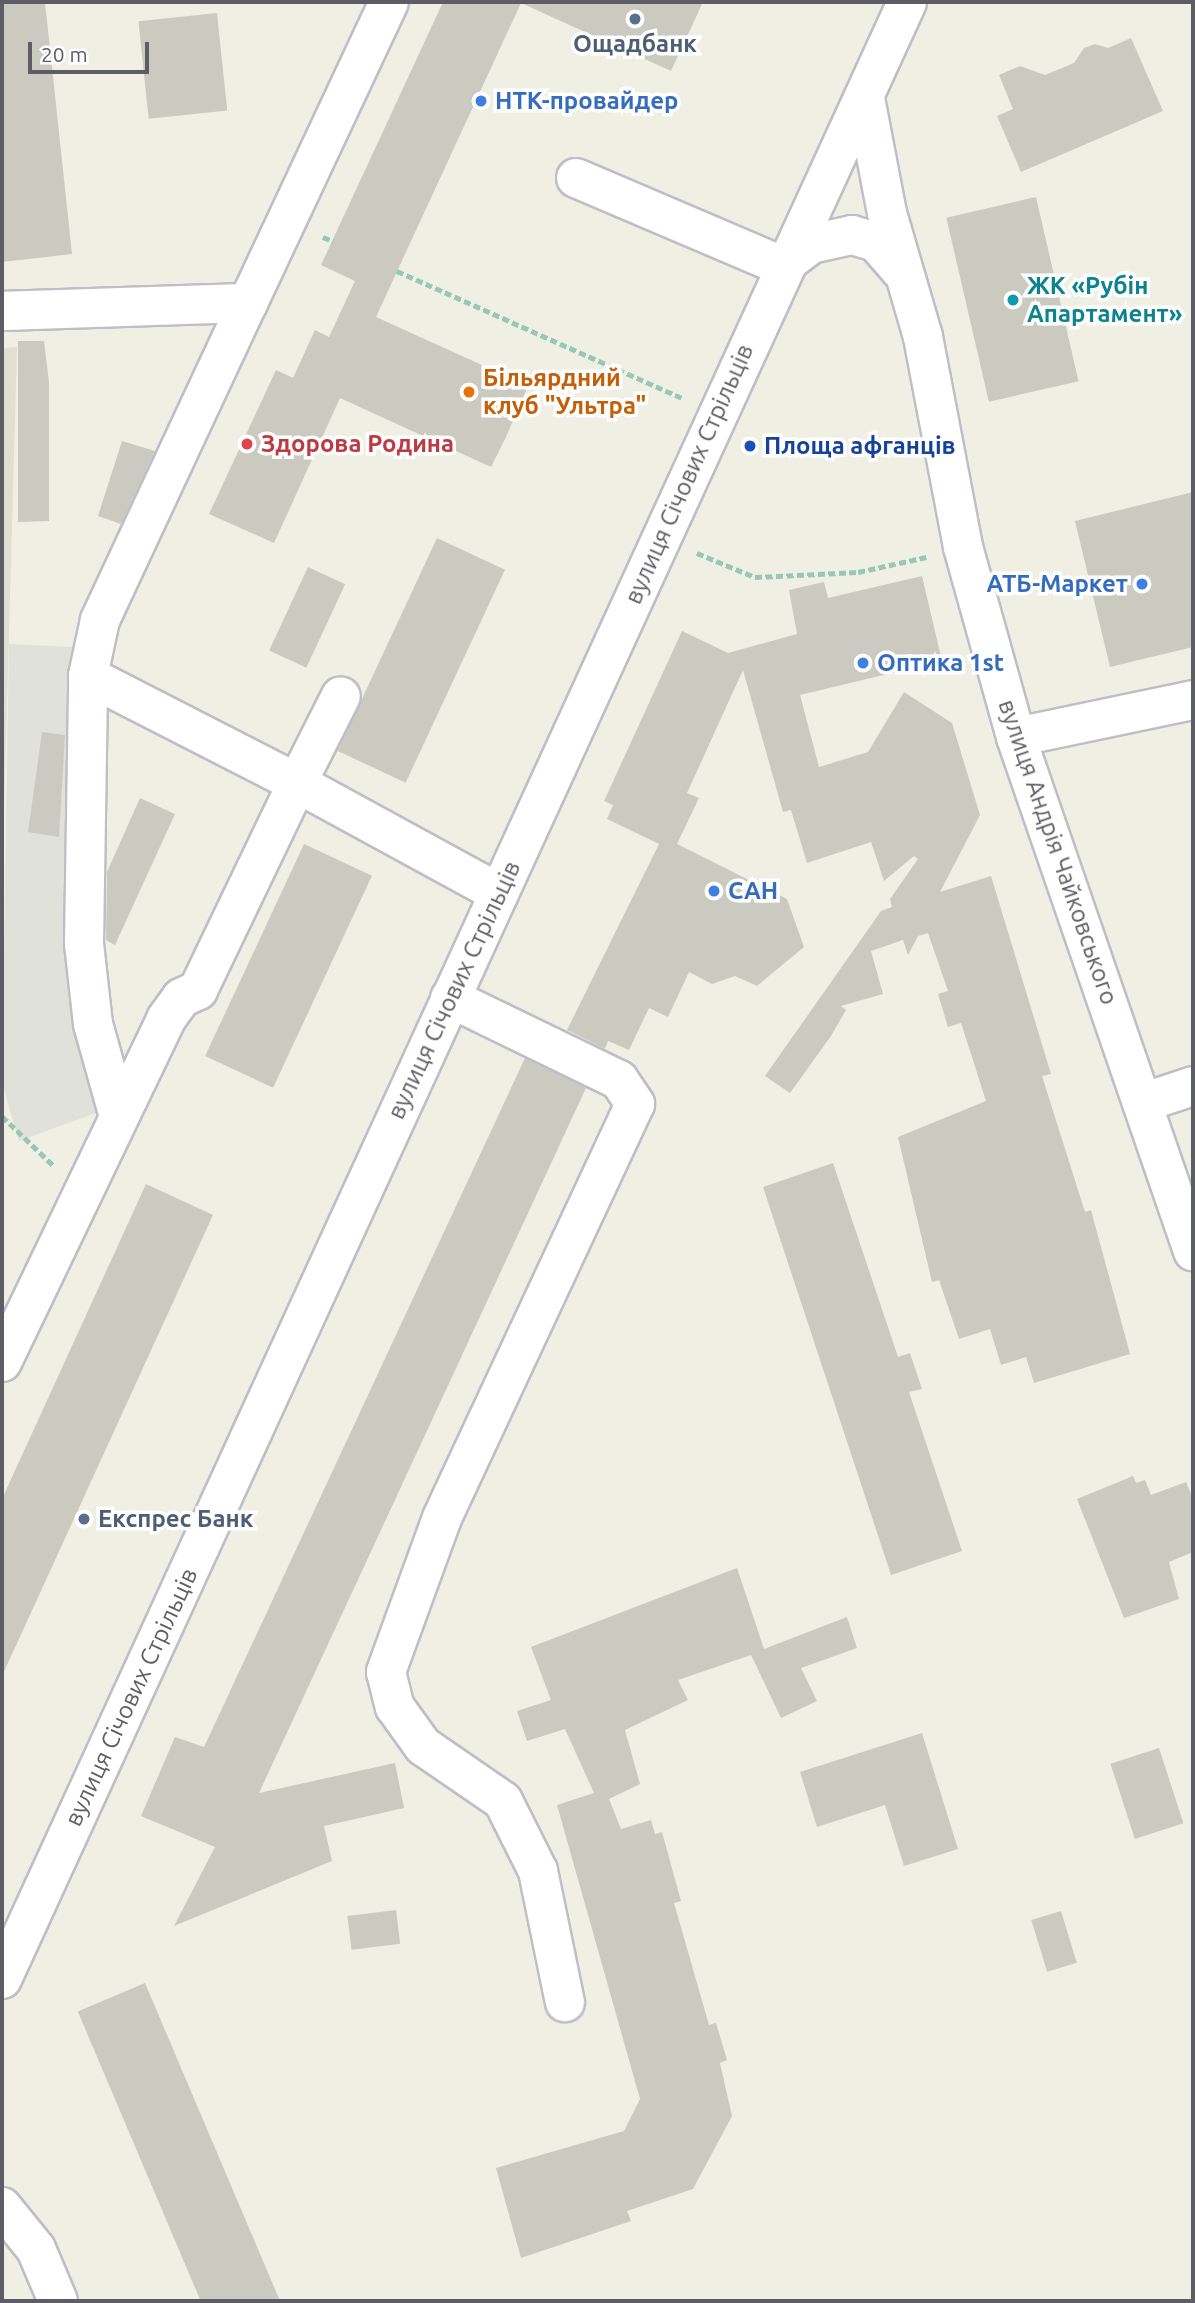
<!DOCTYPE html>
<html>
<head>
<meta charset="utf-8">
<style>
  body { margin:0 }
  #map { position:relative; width:1195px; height:2303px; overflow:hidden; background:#efefe4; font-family:Ubuntu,sans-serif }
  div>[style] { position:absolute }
  .industrial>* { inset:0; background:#e0e1d8 }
  .education>* { inset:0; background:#dfdfd2 }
  .building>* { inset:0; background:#cacac0; transform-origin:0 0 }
  .path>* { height:4.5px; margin-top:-2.25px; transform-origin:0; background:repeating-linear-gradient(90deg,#98c8b3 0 7px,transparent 0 10.5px) }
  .roads { filter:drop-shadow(2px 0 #bebfc6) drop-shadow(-2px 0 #bebfc6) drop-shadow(0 2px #bebfc6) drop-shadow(0 -2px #bebfc6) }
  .minor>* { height:38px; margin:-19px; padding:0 19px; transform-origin:19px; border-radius:19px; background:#fff }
  .dots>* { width:19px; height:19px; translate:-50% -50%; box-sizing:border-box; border:4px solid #fff; border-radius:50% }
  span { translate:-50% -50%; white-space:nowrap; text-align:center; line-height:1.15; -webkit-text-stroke:7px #fff; paint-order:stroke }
  .service-label { font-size:24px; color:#4e5e75; font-weight:700 }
  .left { translate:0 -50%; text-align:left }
  .shop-label { font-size:24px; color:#366cbe; font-weight:700 }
  .right { translate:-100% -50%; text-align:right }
  .culture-label { font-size:24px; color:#0d838f; font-weight:700 }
  .food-label { font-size:24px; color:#c56008; font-weight:700 }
  .health-label { font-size:24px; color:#be3a42; font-weight:700 }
  .transit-label { font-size:24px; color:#164399; font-weight:700 }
  .street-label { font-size:24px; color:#5c5d65 }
  .frame { position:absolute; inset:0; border:4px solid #5c5d65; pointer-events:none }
  .scale { position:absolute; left:28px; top:42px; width:121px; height:32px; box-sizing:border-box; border:4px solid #5c5d65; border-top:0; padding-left:9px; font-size:21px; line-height:24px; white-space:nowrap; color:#5c5d65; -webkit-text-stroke:5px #fff; paint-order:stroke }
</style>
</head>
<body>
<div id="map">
  <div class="industrial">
    <div style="clip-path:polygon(9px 644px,74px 647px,101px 1111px,19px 1141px,2px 1083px)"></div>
  </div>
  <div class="education">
    <div style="clip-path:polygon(17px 347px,2px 883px,2px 348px)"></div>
  </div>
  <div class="building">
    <div style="clip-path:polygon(2px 2px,45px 2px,72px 254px,2px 262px)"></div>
    <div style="clip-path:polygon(443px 2px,703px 2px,671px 71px,521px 3px,376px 317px,528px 386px,506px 437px,491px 467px,340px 398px,274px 543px,209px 514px,276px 370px,293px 378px,315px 330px,329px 337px,355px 281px,321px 265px)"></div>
    <div style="left:217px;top:13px;width:98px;height:79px;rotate:84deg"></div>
    <div style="clip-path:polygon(1131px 38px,1163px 111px,1021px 172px,997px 116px,1013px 109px,999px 75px,1020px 66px,1045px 75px,1074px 63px,1084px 48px,1095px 44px,1108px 48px)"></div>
    <div style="left:1036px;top:197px;width:189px;height:92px;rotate:77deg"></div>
    <div style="clip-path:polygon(18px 341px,44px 341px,49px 382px,49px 521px,18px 522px)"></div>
    <div style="clip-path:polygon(122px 441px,155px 451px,121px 524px,98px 516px)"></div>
    <div style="clip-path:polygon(1193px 492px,1193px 647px,1110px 667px,1075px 521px)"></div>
    <div style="left:437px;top:538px;width:75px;height:235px;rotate:25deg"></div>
    <div style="left:308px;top:567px;width:41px;height:92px;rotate:25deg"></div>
    <div style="clip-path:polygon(922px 576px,942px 661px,800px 695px,819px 767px,868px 752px,904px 692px,952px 723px,980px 815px,940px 892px,991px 876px,1051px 1074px,1042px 1076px,1085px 1212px,1091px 1210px,1130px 1354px,1034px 1383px,1026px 1357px,1001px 1365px,990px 1329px,959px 1339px,939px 1280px,932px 1282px,898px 1137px,986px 1101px,961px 1023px,948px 1027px,938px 994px,948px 991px,928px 933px,918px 936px,908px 955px,903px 940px,871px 951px,883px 994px,841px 1006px,846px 1010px,831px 1036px,790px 1093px,765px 1076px,881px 911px,892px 907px,890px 899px,918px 859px,914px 856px,884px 881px,871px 842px,807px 863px,791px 810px,783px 812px,743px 670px,687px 793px,699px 798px,677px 844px,787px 899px,804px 947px,757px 986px,735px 976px,712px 984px,689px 972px,668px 1017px,649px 1008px,629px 1050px,608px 1041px,605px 1049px,567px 1030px,659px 844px,607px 819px,613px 805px,604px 801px,682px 631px,728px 653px,797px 634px,789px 590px,824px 582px,828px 598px)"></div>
    <div style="clip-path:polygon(42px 732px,65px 735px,59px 837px,28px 832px)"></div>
    <div style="clip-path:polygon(140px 798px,175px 814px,115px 945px,106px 940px,107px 872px)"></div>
    <div style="left:304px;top:844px;width:75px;height:234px;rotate:25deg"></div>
    <div style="clip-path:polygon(525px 1058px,586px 1088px,259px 1793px,395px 1763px,404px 1808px,324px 1826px,332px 1861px,174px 1926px,215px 1847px,141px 1816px,175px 1737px,204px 1747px)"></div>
    <div style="clip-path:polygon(833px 1163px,898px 1357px,910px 1353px,922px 1389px,909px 1392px,962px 1551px,891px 1575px,763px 1187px)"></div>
    <div style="clip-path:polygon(146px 1184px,213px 1215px,2px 1676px,2px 1499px)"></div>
    <div style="clip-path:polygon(1133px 1476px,1136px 1483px,1145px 1480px,1151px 1495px,1186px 1482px,1193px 1499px,1193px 1552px,1169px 1562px,1179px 1599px,1124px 1618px,1077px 1499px)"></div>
    <div style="clip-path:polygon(737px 1568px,764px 1649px,847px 1617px,857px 1648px,801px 1668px,817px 1701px,781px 1718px,751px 1655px,678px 1680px,688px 1700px,625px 1730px,640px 1784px,609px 1799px,621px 1829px,651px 1820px,655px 1834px,662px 1832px,681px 1901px,674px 1903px,709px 2025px,716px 2023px,727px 2060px,720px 2063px,732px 2116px,693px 2189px,627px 2211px,631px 2221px,521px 2258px,496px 2168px,624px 2131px,640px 2099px,557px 1805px,594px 1793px,565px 1729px,527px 1741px,517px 1711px,551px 1700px,531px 1647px)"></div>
    <div style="clip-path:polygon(922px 1733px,958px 1849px,904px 1866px,885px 1805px,817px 1827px,800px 1772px)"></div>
    <div style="left:1159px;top:1748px;width:79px;height:51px;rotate:72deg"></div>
    <div style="left:396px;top:1910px;width:34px;height:49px;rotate:83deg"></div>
    <div style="left:1061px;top:1911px;width:54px;height:31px;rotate:73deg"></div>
    <div style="left:145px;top:1983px;width:346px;height:73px;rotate:67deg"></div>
  </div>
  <div class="path">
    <div style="left:323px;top:237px;width:11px;rotate:22deg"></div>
    <div style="left:397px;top:271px;width:314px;rotate:24deg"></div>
    <div style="left:697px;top:553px;width:63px;rotate:22.5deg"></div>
    <div style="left:755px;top:577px;width:103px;rotate:-2.8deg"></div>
    <div style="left:858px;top:572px;width:70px;rotate:-12.4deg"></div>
    <div style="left:2px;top:1116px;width:71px;rotate:43.9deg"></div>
  </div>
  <div class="roads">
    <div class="minor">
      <div style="left:865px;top:98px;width:117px;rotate:79.2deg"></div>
      <div style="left:887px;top:213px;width:129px;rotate:73.8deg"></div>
      <div style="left:923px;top:337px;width:214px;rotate:79.2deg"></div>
      <div style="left:963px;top:547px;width:197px;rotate:74.4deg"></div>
      <div style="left:1016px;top:737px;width:544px;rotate:71deg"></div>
      <div style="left:576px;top:178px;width:224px;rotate:23.1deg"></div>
      <div style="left:782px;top:266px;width:36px;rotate:-37deg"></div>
      <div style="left:811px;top:244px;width:42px;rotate:-12.4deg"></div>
      <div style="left:852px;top:235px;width:25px;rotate:16deg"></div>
      <div style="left:876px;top:242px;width:38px;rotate:49deg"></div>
      <div style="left:2px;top:311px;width:246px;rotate:-1.9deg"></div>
      <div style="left:248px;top:303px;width:332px;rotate:-64.9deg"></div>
      <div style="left:88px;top:676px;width:235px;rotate:27.1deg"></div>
      <div style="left:297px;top:783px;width:97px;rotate:-63.2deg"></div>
      <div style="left:1016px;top:737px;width:181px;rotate:-11.8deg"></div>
      <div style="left:450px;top:998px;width:188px;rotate:25.9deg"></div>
      <div style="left:619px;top:1080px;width:29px;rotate:56deg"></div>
      <div style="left:635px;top:1104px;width:457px;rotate:115deg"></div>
      <div style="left:442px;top:1518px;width:164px;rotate:110deg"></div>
      <div style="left:386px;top:1672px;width:36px;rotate:76deg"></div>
      <div style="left:395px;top:1707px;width:48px;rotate:54.3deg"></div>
      <div style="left:423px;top:1746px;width:97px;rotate:34.5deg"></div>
      <div style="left:503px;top:1801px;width:78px;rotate:63.4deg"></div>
      <div style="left:538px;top:1871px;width:134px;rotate:78.4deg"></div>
      <div style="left:1142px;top:1103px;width:54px;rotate:-18.4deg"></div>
      <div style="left:119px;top:1117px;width:97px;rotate:-105.6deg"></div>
      <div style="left:93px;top:1024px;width:81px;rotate:-96.4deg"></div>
      <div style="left:84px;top:944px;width:268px;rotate:-89.1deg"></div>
      <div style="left:88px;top:676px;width:57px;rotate:-77.9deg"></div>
      <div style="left:100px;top:620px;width:350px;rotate:-65deg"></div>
      <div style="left:2px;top:1362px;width:380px;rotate:-64.4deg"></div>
      <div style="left:166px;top:1019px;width:26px;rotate:-54deg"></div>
      <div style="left:181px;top:998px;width:19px;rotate:-25deg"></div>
      <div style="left:198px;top:990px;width:229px;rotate:-64.4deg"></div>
      <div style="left:297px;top:783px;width:230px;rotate:28.6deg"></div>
      <div style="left:2px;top:1979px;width:2174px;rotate:-65.4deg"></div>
      <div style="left:2px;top:2207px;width:54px;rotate:51deg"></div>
      <div style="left:36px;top:2249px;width:56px;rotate:67.1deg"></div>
    </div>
  </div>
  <div class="dots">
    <div style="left:635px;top:19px;background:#5c6f8a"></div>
    <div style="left:481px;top:101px;background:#3f7fe0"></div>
    <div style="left:1013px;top:300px;background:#0f9aa8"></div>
    <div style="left:469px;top:392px;background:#e8710a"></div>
    <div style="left:247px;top:444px;background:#e0444e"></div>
    <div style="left:750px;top:446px;background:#1a4fb4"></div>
    <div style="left:1142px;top:584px;background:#3f7fe0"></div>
    <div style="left:863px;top:663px;background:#3f7fe0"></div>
    <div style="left:714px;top:891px;background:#3f7fe0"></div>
    <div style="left:84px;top:1519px;background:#5c6f8a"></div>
  </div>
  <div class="service-label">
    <span style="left:635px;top:44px">Ощадбанк</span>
    <span class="left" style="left:98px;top:1519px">Експрес Банк</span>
  </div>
  <div class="shop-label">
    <span class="left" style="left:495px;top:101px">НТК-провайдер</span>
    <span class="right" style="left:1128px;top:584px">АТБ-Маркет</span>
    <span class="left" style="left:877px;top:663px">Оптика 1st</span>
    <span class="left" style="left:728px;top:891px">САН</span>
  </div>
  <div class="culture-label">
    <span class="left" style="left:1027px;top:300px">ЖК «Рубін<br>Апартамент»</span>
  </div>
  <div class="food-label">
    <span class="left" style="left:483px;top:392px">Більярдний<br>клуб "Ультра"</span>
  </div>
  <div class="health-label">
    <span class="left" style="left:261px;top:444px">Здорова Родина</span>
  </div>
  <div class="transit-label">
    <span class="left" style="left:764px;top:446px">Площа афганців</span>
  </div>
  <div class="street-label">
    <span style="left:689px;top:474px;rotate:-66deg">вулиця Січових Стрільців</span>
    <span style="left:1058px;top:852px;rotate:71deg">вулиця Андрія Чайковського</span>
    <span style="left:454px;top:990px;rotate:-65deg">вулиця Січових Стрільців</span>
    <span style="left:131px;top:1697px;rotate:-65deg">вулиця Січових Стрільців</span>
  </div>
  <div class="frame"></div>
  <div class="scale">20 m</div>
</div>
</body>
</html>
